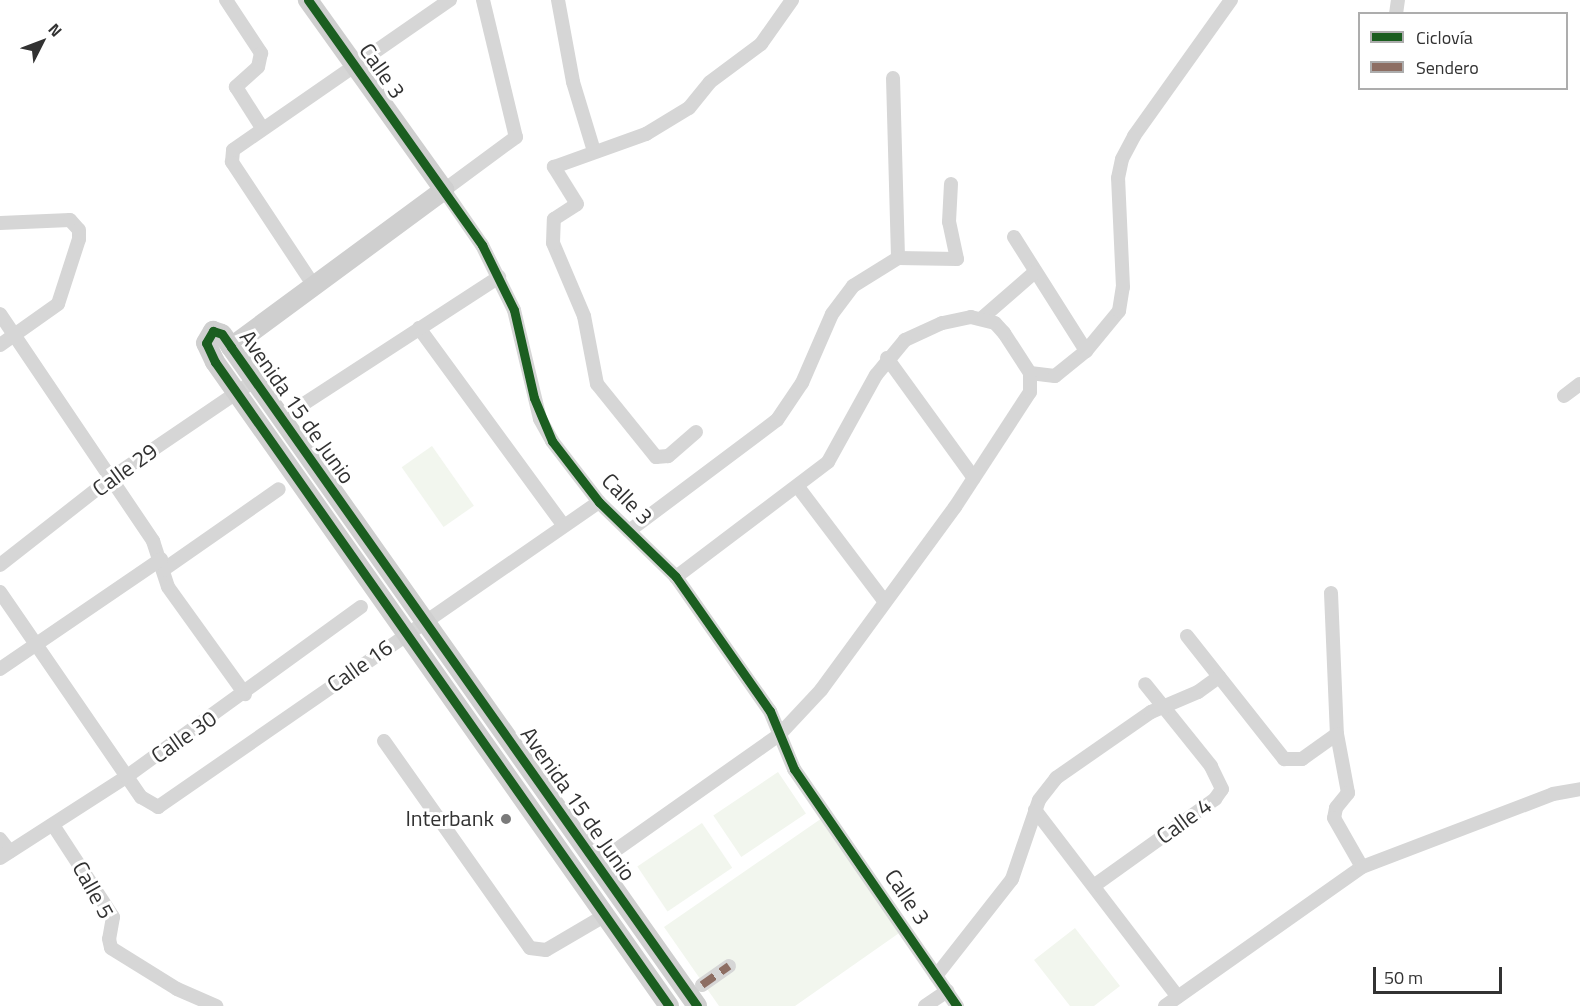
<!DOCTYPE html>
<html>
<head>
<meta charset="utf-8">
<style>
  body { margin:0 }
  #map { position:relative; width:1580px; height:1006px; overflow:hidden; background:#fff; font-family:"Titillium Web",sans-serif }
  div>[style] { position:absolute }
  .green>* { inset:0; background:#f2f6ee; transform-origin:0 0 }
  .street>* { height:14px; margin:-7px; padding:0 7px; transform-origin:7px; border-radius:7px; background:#d6d6d6 }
  .secondary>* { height:20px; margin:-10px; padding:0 10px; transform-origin:10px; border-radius:10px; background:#cfcfcf }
  .quiet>* { height:8px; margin-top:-4px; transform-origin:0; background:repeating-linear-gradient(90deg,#8d6e63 0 15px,transparent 0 23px) }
  .cycleway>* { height:9px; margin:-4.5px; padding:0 4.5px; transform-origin:4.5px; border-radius:4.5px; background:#1b5e20 }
  .dots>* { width:16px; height:16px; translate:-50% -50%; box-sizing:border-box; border:3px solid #fff; border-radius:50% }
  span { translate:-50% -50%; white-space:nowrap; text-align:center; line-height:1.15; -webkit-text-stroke:6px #fff; paint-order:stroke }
  .street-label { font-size:22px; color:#323232 }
  .poi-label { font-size:22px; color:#323232 }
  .right { translate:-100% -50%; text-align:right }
  .legend { position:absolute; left:1358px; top:12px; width:210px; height:78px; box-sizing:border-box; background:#fff; border:2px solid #adadad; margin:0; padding:8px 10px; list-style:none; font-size:18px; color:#323232 }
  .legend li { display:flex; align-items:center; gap:12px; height:30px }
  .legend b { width:30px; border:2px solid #adadad }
  .north { position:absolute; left:12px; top:12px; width:60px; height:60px; -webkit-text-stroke:4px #fff; paint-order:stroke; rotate:48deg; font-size:16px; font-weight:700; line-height:24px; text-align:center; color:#323232 }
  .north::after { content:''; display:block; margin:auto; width:21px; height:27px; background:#323232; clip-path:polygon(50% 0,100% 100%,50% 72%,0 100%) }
  .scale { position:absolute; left:1373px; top:967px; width:129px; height:27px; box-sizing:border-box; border:3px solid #323232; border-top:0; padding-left:8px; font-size:18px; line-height:21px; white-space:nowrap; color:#323232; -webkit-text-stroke:4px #fff; paint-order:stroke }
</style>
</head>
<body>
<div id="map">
  <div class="green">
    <div style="left:432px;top:446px;width:73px;height:37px;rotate:55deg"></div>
    <div style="left:778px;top:772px;width:50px;height:78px;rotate:56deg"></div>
    <div style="clip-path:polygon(825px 816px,902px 931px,795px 1006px,719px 1006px,664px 927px)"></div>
    <div style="left:702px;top:823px;width:54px;height:78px;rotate:56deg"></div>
    <div style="clip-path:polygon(1075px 928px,1120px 986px,1094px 1006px,1070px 1006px,1034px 960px)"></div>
  </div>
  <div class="street">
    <div style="left:226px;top:0;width:64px;rotate:56.6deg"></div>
    <div style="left:261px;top:53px;width:14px;rotate:102deg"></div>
    <div style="left:258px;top:67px;width:30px;rotate:138deg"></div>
    <div style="left:236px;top:87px;width:49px;rotate:57.6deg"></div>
    <div style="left:483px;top:0;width:141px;rotate:76.5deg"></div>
    <div style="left:516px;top:137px;width:89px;rotate:143.6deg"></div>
    <div style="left:444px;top:190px;width:67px;rotate:55.4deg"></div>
    <div style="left:482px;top:245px;width:72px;rotate:63.8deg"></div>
    <div style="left:514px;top:310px;width:112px;rotate:76.6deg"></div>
    <div style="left:540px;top:419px;width:25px;rotate:61deg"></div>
    <div style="left:552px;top:441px;width:77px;rotate:52.4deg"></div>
    <div style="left:599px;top:502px;width:107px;rotate:44.2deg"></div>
    <div style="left:676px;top:577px;width:164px;rotate:55deg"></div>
    <div style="left:770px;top:711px;width:63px;rotate:67.5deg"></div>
    <div style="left:794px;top:769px;width:288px;rotate:55.5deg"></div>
    <div style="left:558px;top:0;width:83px;rotate:79.6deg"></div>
    <div style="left:573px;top:82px;width:72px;rotate:73.1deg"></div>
    <div style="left:1396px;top:14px;width:14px;rotate:-82deg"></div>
    <div style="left:893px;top:78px;width:180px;rotate:88.4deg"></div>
    <div style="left:0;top:223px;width:70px;rotate:-2.5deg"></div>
    <div style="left:70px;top:220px;width:13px;rotate:48deg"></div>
    <div style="left:79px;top:230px;width:9px;rotate:90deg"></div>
    <div style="left:79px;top:239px;width:68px;rotate:107.9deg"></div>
    <div style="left:58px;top:304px;width:71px;rotate:144.7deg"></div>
    <div style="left:1014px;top:237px;width:135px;rotate:57.7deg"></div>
    <div style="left:314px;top:286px;width:149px;rotate:-123.5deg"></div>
    <div style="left:232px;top:162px;width:12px;rotate:-85deg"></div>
    <div style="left:233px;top:150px;width:264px;rotate:-34.7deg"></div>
    <div style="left:0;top:314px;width:274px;rotate:56deg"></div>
    <div style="left:153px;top:541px;width:48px;rotate:71.9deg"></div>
    <div style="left:168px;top:587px;width:132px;rotate:54.3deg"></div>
    <div style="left:982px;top:318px;width:70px;rotate:-41deg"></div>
    <div style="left:419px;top:328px;width:245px;rotate:53.8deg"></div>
    <div style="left:887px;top:358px;width:148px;rotate:54.1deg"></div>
    <div style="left:1030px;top:373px;width:25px;rotate:7deg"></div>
    <div style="left:1055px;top:376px;width:40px;rotate:-39deg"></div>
    <div style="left:1086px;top:351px;width:52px;rotate:-50.5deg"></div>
    <div style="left:1119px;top:311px;width:24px;rotate:-81deg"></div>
    <div style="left:1123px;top:287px;width:109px;rotate:-92.6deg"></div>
    <div style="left:1118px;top:178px;width:19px;rotate:-78deg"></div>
    <div style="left:1122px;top:159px;width:26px;rotate:-62deg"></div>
    <div style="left:1134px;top:136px;width:167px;rotate:-54.5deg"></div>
    <div style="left:1564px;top:396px;width:20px;rotate:-37deg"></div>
    <div style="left:282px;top:418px;width:259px;rotate:-33deg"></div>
    <div style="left:696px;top:432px;width:37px;rotate:139deg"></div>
    <div style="left:668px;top:456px;width:12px;rotate:175deg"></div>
    <div style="left:656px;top:457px;width:94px;rotate:-128.9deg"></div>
    <div style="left:597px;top:384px;width:69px;rotate:-100.8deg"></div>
    <div style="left:584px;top:316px;width:79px;rotate:-113deg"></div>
    <div style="left:553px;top:243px;width:24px;rotate:-88deg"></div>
    <div style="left:554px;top:219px;width:27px;rotate:-33deg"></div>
    <div style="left:577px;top:204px;width:44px;rotate:-121.9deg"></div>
    <div style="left:554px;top:167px;width:98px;rotate:-19.7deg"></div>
    <div style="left:646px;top:134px;width:50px;rotate:-31.2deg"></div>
    <div style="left:689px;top:108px;width:33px;rotate:-51deg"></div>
    <div style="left:710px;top:82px;width:64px;rotate:-36.7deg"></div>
    <div style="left:761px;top:44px;width:54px;rotate:-54.8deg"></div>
    <div style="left:798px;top:487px;width:144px;rotate:52.9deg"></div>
    <div style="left:629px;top:531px;width:185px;rotate:-36.9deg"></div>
    <div style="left:777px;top:420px;width:45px;rotate:-56deg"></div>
    <div style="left:802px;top:383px;width:75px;rotate:-66.5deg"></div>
    <div style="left:832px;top:314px;width:35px;rotate:-53deg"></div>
    <div style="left:853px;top:286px;width:53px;rotate:-31.9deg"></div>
    <div style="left:898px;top:258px;width:59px;rotate:1deg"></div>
    <div style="left:957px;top:259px;width:38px;rotate:-102deg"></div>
    <div style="left:949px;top:222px;width:38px;rotate:-87deg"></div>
    <div style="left:0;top:565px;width:141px;rotate:-38.1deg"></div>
    <div style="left:111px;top:478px;width:174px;rotate:-34.2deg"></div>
    <div style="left:163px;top:570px;width:141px;rotate:-34.9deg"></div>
    <div style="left:0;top:592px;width:249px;rotate:55.5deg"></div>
    <div style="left:141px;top:797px;width:20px;rotate:30deg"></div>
    <div style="left:158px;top:807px;width:536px;rotate:-34.67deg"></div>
    <div style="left:1331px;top:593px;width:141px;rotate:87.6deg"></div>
    <div style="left:1337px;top:734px;width:60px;rotate:79.4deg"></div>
    <div style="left:1348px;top:793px;width:19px;rotate:129deg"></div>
    <div style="left:1336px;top:808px;width:10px;rotate:101deg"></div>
    <div style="left:1334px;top:818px;width:56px;rotate:60.3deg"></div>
    <div style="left:1187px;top:636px;width:157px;rotate:51.7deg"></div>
    <div style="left:1284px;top:759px;width:18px"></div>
    <div style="left:1302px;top:759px;width:43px;rotate:-35.5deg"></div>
    <div style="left:0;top:669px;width:195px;rotate:-34.3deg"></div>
    <div style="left:384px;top:741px;width:253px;rotate:54.8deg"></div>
    <div style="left:530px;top:948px;width:16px;rotate:7deg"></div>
    <div style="left:546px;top:950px;width:67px;rotate:-30.4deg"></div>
    <div style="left:1035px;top:810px;width:235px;rotate:52.6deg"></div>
    <div style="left:53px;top:825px;width:110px;rotate:56.9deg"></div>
    <div style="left:113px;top:917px;width:22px;rotate:100deg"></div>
    <div style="left:109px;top:939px;width:9px;rotate:77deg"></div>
    <div style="left:111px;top:948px;width:78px;rotate:31.8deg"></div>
    <div style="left:177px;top:989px;width:43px;rotate:23.6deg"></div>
    <div style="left:0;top:839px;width:16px;rotate:52deg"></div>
    <div style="left:0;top:858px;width:150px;rotate:-32.7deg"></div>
    <div style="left:126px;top:777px;width:290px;rotate:-35.9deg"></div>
    <div style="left:596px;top:864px;width:224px;rotate:-35.2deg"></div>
    <div style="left:779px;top:735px;width:62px;rotate:-47deg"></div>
    <div style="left:821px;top:690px;width:227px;rotate:-53.8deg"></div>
    <div style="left:955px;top:507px;width:137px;rotate:-56.9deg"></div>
    <div style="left:1030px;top:392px;width:19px;rotate:-90deg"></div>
    <div style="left:1030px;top:373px;width:48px;rotate:-123deg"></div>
    <div style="left:1004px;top:333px;width:13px;rotate:-132deg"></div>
    <div style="left:995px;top:323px;width:25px;rotate:-166deg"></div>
    <div style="left:971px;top:317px;width:30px;rotate:168deg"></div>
    <div style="left:942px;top:323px;width:41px;rotate:155.3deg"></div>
    <div style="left:905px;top:340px;width:45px;rotate:129.6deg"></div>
    <div style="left:876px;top:375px;width:99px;rotate:118.9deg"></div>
    <div style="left:828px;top:462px;width:191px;rotate:142.9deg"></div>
    <div style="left:1095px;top:885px;width:148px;rotate:-35.6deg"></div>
    <div style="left:1215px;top:799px;width:12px;rotate:-55deg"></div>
    <div style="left:1222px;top:789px;width:25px;rotate:-116deg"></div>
    <div style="left:1211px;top:766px;width:105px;rotate:-128.8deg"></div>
    <div style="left:936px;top:976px;width:123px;rotate:-51.9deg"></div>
    <div style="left:1012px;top:879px;width:83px;rotate:-71.1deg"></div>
    <div style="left:1039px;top:800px;width:28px;rotate:-52deg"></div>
    <div style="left:1056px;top:778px;width:116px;rotate:-34.8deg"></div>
    <div style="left:1151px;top:712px;width:51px;rotate:-23.1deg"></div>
    <div style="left:1198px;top:692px;width:26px;rotate:-36deg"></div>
    <div style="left:702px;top:985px;width:33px;rotate:-35deg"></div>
    <div style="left:925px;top:1006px;width:27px;rotate:-34deg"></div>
    <div style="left:1165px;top:1006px;width:241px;rotate:-35.2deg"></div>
    <div style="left:1362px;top:867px;width:204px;rotate:-20.9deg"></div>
    <div style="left:1553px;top:794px;width:27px;rotate:-10deg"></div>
  </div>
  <div class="secondary">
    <div style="left:231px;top:347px;width:265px;rotate:-36.4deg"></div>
    <div style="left:444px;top:190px;width:234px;rotate:-125.6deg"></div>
    <div style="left:669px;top:1006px;width:788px;rotate:-125.18deg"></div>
    <div style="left:215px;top:362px;width:21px;rotate:-115deg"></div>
    <div style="left:206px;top:343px;width:14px;rotate:-60deg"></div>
    <div style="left:213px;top:331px;width:9px;rotate:18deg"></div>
    <div style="left:222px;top:334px;width:16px;rotate:55deg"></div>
    <div style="left:231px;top:347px;width:807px;rotate:54.73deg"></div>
  </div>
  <div class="quiet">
    <div style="left:702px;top:985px;width:33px;rotate:-35deg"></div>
  </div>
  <div class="cycleway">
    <div style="left:308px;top:0;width:301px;rotate:54.6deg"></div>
    <div style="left:482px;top:245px;width:72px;rotate:63.8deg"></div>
    <div style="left:514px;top:310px;width:90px;rotate:77.2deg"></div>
    <div style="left:534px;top:398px;width:47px;rotate:67.3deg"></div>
    <div style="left:552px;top:441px;width:77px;rotate:52.4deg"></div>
    <div style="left:599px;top:502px;width:107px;rotate:44.2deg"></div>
    <div style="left:676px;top:577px;width:164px;rotate:55deg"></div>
    <div style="left:770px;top:711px;width:63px;rotate:67.5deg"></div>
    <div style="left:794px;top:769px;width:288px;rotate:55.5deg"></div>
    <div style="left:669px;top:1006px;width:788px;rotate:-125.18deg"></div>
    <div style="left:215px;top:362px;width:21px;rotate:-115deg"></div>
    <div style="left:206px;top:343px;width:14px;rotate:-60deg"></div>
    <div style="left:213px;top:331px;width:9px;rotate:18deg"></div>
    <div style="left:222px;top:334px;width:16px;rotate:55deg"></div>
    <div style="left:231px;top:347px;width:807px;rotate:54.73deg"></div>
  </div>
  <div class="dots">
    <div style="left:506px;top:819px;background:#7a7a7a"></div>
  </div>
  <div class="street-label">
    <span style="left:382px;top:71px;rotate:55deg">Calle 3</span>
    <span style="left:297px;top:407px;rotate:55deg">Avenida 15 de Junio</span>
    <span style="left:125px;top:470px;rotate:-36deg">Calle 29</span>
    <span style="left:627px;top:499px;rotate:46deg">Calle 3</span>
    <span style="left:360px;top:666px;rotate:-35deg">Calle 16</span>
    <span style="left:184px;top:737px;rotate:-35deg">Calle 30</span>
    <span style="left:578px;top:804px;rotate:55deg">Avenida 15 de Junio</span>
    <span style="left:1184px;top:821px;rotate:-36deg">Calle 4</span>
    <span style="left:93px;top:890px;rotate:61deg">Calle 5</span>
    <span style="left:907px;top:897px;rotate:56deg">Calle 3</span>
  </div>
  <div class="poi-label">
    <span class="right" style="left:494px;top:819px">Interbank</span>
  </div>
  <ul class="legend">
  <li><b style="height:8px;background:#1b5e20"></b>Ciclovía</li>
  <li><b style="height:8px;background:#8d6e63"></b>Sendero</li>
  </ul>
  <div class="north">N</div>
  <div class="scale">50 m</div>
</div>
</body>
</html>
